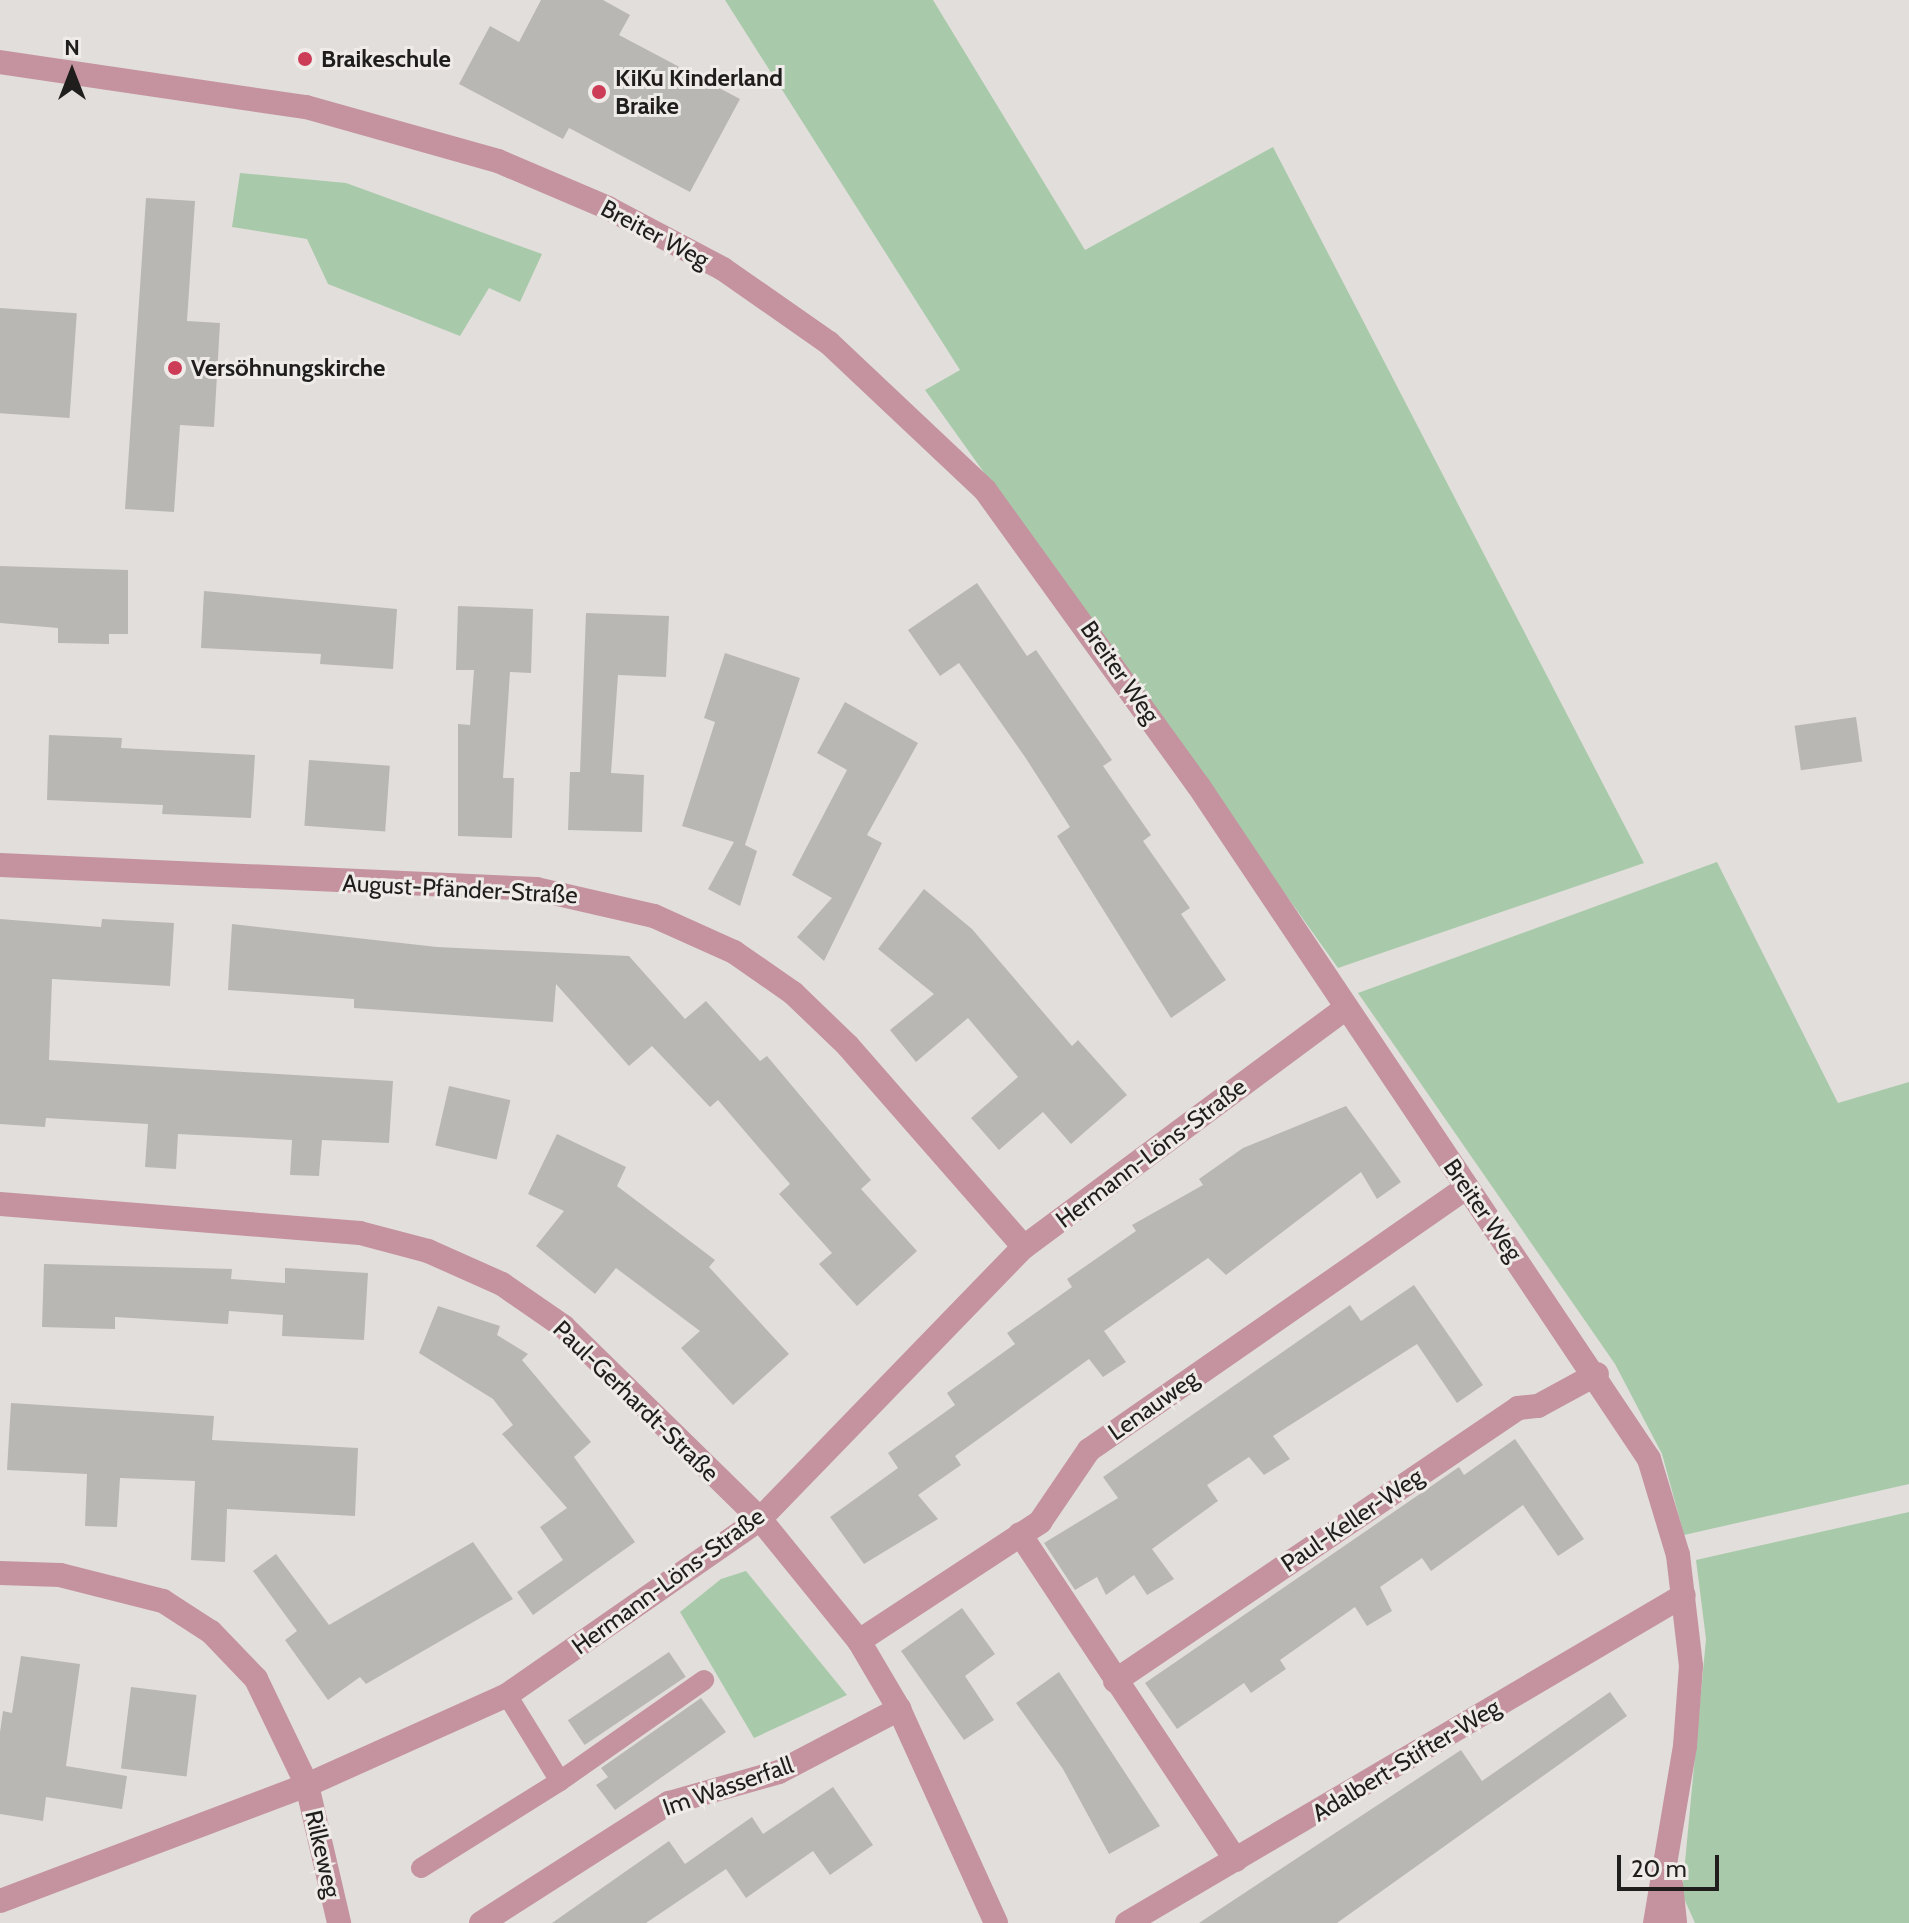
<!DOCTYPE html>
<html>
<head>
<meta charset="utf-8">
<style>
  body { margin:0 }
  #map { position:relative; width:1909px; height:1923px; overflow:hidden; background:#e2dedb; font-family:Cabin,sans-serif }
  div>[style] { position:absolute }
  .green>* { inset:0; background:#a9caaa }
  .building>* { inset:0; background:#b9b7b4; transform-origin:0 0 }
  .service>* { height:20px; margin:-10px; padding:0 10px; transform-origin:10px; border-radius:10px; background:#c4939f }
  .minor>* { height:24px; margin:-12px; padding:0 12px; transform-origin:12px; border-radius:12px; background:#c4939f }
  .dots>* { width:22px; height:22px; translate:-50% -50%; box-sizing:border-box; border:4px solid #efebe9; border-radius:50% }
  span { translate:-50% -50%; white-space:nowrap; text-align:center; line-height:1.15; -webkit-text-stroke:6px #efebe9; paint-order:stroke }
  .poi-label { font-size:24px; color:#1f1e1d; font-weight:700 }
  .left { translate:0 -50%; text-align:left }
  .street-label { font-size:24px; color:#1f1e1d }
  .north { position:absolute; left:32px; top:32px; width:80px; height:80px; -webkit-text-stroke:6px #efebe9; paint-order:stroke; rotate:0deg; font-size:22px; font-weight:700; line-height:32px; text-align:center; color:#1f1e1d }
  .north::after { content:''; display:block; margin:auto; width:28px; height:36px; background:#1f1e1d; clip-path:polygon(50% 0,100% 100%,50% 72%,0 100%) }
  .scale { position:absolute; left:1617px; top:1855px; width:102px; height:36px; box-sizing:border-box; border:4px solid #1f1e1d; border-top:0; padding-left:10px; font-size:24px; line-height:28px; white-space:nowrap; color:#1f1e1d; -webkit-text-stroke:6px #efebe9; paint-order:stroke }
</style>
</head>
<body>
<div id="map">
  <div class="green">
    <div style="clip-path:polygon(725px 0,933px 0,1085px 250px,1273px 147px,1644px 863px,1338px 968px,925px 390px,960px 370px)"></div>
    <div style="clip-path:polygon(240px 173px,346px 183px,542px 254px,520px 302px,489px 288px,460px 336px,328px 284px,307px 239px,232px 227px)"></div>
    <div style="clip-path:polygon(1717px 862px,1838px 1103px,1909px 1082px,1909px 1484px,1684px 1535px,1662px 1454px,1615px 1364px,1358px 993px)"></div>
    <div style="clip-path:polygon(1909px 1512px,1909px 1923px,1695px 1923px,1682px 1894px,1706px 1639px,1696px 1560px)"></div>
    <div style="clip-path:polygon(746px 1571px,847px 1695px,754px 1738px,680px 1612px,721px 1579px)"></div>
  </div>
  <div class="building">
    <div style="clip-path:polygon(541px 0,603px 0,630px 15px,619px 35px,740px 99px,690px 192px,569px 128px,563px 139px,459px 84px,490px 26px,519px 42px)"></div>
    <div style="clip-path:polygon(146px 198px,195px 201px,187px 321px,220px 323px,214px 427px,180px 425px,174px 512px,125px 509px)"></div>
    <div style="left:0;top:308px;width:77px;height:105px;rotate:4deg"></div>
    <div style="clip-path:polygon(0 566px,128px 570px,128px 634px,109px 634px,109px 644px,58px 643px,58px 628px,0 623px)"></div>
    <div style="clip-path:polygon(977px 583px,1027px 656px,1036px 650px,1112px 760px,1103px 766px,1151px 835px,1143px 841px,1190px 908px,1181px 914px,1226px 980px,1171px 1018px,1057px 836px,1070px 827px,1025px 757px,959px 663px,940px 676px,908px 630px)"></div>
    <div style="clip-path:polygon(204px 591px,397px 609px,393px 669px,320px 664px,321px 654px,201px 648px)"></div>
    <div style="clip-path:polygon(458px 606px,533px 609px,531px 673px,510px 672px,503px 778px,514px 778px,512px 838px,458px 836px,458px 724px,470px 725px,474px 670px,456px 670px)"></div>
    <div style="clip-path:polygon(586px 613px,669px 616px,666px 677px,618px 675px,611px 773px,644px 775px,642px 832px,568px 830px,570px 772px,580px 772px)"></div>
    <div style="clip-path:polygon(725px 653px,800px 678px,745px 845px,757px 851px,740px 906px,708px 889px,734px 842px,682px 826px,715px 722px,704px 718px)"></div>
    <div style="clip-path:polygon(845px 702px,918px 743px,867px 835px,882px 843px,824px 961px,797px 937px,832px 898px,792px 875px,847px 770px,817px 753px)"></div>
    <div style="left:1856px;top:717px;width:45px;height:62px;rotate:82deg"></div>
    <div style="clip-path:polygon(49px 735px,122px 738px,121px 748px,255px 755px,251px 818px,162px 814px,163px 805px,47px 800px)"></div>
    <div style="left:309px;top:760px;width:81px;height:66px;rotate:4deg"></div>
    <div style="clip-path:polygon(924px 889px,972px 929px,1072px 1046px,1078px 1040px,1127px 1095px,1071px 1144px,1043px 1112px,999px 1150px,971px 1118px,1018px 1077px,968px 1018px,916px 1062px,890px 1030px,934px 994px,878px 949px)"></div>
    <div style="clip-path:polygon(0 919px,101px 927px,102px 919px,174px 923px,170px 986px,52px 979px,49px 1060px,393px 1081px,389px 1143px,322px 1140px,319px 1176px,290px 1175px,292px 1140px,178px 1134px,176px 1169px,145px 1167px,148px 1124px,46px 1118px,45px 1127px,0 1124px)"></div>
    <div style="clip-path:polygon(232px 924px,437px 947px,629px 956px,685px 1019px,706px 1001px,760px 1061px,767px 1056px,871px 1180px,861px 1189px,917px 1251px,857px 1306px,819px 1264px,832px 1253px,779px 1194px,790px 1184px,718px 1100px,710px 1107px,652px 1046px,629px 1066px,556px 984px,553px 1022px,354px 1008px,354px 999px,228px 990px)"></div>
    <div style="left:449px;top:1086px;width:63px;height:61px;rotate:13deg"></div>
    <div style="clip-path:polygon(1346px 1106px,1401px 1182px,1377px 1199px,1361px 1172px,1226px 1275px,1208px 1258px,1104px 1331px,1126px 1362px,1103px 1377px,1089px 1359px,955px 1456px,961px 1465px,918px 1495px,938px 1519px,864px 1564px,830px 1517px,898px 1468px,888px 1453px,955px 1405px,947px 1393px,1015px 1344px,1007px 1333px,1072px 1287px,1067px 1279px,1136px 1231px,1132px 1225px,1203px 1185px,1199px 1179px,1243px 1148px)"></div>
    <div style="clip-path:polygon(557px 1134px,626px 1167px,617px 1186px,715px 1260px,709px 1267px,789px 1354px,733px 1405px,681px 1348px,700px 1331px,616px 1268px,595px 1294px,536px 1246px,564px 1211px,528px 1194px)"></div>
    <div style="clip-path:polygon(44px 1264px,232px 1269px,231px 1279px,285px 1283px,285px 1268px,368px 1273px,364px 1340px,282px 1336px,283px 1315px,229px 1311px,228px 1324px,115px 1317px,115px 1329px,42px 1327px)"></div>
    <div style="clip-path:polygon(1414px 1285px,1483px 1385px,1457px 1403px,1417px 1344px,1273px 1436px,1290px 1459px,1264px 1475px,1249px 1457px,1207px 1485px,1218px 1501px,1152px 1549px,1174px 1579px,1147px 1595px,1134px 1575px,1106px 1595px,1097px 1577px,1075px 1590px,1044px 1543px,1118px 1498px,1103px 1477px,1350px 1305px,1361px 1321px)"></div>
    <div style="clip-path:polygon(438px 1306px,500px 1326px,497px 1335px,528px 1354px,522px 1360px,591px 1442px,574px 1457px,635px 1542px,533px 1615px,517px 1592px,563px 1560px,540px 1527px,567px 1508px,502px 1434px,513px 1425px,493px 1399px,419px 1353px)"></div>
    <div style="clip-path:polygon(11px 1403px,214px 1416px,212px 1440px,358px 1448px,355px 1516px,227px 1509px,225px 1562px,191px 1560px,195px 1481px,120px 1478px,117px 1527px,85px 1526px,87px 1474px,7px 1470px)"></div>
    <div style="clip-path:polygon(1515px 1439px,1584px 1539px,1558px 1556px,1523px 1505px,1431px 1571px,1422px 1558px,1380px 1587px,1392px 1611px,1367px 1626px,1355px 1607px,1280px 1660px,1286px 1669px,1251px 1693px,1244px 1683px,1177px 1729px,1145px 1683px,1459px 1467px,1464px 1475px)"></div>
    <div style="clip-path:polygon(473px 1542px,513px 1599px,366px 1684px,360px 1677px,328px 1700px,285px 1640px,297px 1631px,253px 1571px,276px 1554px,329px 1625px)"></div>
    <div style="clip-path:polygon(962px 1608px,995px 1654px,965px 1676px,994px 1720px,964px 1740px,901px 1651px)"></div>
    <div style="left:669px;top:1652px;width:30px;height:122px;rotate:56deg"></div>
    <div style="clip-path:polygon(21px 1656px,80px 1664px,66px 1766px,127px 1776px,122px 1809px,46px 1797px,43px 1821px,0 1814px,0 1732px,3px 1711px,12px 1713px)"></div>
    <div style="clip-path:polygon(1059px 1672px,1160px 1826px,1109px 1854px,1063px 1769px,1016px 1703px)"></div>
    <div style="left:131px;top:1687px;width:66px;height:82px;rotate:7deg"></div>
    <div style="clip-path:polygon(1610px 1692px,1627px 1716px,1337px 1923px,1199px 1923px,1461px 1750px,1482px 1781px)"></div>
    <div style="clip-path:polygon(701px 1698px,726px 1732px,615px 1810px,596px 1785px,608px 1777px,601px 1768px)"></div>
    <div style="clip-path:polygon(833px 1787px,873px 1845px,830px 1875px,813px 1851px,746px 1898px,726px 1869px,646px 1923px,552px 1923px,669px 1841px,685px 1864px,752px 1817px,763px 1834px)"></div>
  </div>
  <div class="service">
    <div style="left:507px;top:1695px;width:101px;rotate:58.4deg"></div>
    <div style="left:560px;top:1781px;width:176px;rotate:-35deg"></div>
    <div style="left:421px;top:1868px;width:164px;rotate:-32deg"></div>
  </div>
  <div class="minor">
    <div style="left:0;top:62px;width:309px;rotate:8.4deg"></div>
    <div style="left:306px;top:107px;width:199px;rotate:15.7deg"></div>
    <div style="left:498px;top:161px;width:120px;rotate:23.1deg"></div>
    <div style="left:608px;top:208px;width:130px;rotate:27.9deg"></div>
    <div style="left:723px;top:269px;width:129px;rotate:34.9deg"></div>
    <div style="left:829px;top:343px;width:214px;rotate:43.3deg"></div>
    <div style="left:985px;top:490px;width:364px;rotate:54.2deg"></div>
    <div style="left:1198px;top:785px;width:811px;rotate:56.21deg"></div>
    <div style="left:1649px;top:1459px;width:100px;rotate:73.2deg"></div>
    <div style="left:1678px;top:1555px;width:112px;rotate:83.3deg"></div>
    <div style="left:1691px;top:1666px;width:80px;rotate:94.3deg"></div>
    <div style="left:1685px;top:1746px;width:180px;rotate:99.6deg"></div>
    <div style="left:0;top:865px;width:537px;rotate:2.56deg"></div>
    <div style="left:536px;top:889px;width:121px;rotate:12.9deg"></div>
    <div style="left:654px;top:916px;width:88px;rotate:24.2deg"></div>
    <div style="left:734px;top:952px;width:72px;rotate:34.8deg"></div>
    <div style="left:793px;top:993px;width:76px;rotate:43.9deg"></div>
    <div style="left:848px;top:1046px;width:267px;rotate:48.8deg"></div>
    <div style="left:0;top:1204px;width:361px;rotate:4.6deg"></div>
    <div style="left:360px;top:1233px;width:70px;rotate:14.8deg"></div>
    <div style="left:428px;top:1251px;width:81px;rotate:24deg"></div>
    <div style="left:502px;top:1284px;width:75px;rotate:34.7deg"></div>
    <div style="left:564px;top:1327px;width:274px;rotate:44.4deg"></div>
    <div style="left:760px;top:1519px;width:157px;rotate:50.9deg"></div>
    <div style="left:859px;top:1641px;width:79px;rotate:59.5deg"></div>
    <div style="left:899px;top:1709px;width:235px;rotate:65.6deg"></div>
    <div style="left:1020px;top:1534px;width:391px;rotate:56.5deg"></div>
    <div style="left:0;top:1573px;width:60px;rotate:1.9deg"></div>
    <div style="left:60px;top:1575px;width:106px;rotate:14.2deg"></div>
    <div style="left:163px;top:1601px;width:57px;rotate:32.9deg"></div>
    <div style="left:211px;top:1632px;width:65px;rotate:46.2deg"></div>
    <div style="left:256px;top:1679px;width:118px;rotate:64.3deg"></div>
    <div style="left:307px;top:1785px;width:142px;rotate:76.9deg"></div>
    <div style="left:859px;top:1641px;width:217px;rotate:-33.3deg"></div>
    <div style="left:1040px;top:1522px;width:87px;rotate:-55.8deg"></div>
    <div style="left:1089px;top:1450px;width:460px;rotate:-34.8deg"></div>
    <div style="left:1115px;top:1681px;width:487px;rotate:-34.1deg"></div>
    <div style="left:1518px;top:1408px;width:20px;rotate:-6deg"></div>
    <div style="left:1538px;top:1406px;width:67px;rotate:-28.5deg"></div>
    <div style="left:1671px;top:1884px;width:39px;rotate:84deg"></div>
    <div style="left:0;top:1901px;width:328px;rotate:-20.7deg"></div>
    <div style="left:307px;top:1785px;width:219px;rotate:-24.2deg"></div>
    <div style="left:507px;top:1695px;width:308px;rotate:-34.8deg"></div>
    <div style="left:760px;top:1519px;width:379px;rotate:-45.9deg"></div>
    <div style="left:1024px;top:1247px;width:400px;rotate:-36.6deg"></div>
    <div style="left:481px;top:1923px;width:223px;rotate:-32.6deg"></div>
    <div style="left:669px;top:1803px;width:114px;rotate:-15.7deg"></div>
    <div style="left:779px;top:1772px;width:136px;rotate:-27.7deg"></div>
    <div style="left:1127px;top:1923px;width:646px;rotate:-30.49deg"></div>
  </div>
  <div class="dots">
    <div style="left:305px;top:59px;background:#cc3c57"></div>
    <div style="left:599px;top:92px;background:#cc3c57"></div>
    <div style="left:175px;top:368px;background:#cc3c57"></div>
  </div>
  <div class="poi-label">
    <span class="left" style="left:321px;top:59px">Braikeschule</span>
    <span class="left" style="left:615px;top:92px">KiKu Kinderland<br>Braike</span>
    <span class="left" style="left:191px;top:368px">Versöhnungskirche</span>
  </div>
  <div class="street-label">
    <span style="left:655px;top:234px;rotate:28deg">Breiter Weg</span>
    <span style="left:1120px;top:672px;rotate:55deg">Breiter Weg</span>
    <span style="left:460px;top:889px;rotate:3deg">August-Pfänder-Straße</span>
    <span style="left:1151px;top:1153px;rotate:-37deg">Hermann-Löns-Straße</span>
    <span style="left:1483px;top:1210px;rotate:55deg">Breiter Weg</span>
    <span style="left:636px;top:1401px;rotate:44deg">Paul-Gerhardt-Straße</span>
    <span style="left:1153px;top:1405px;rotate:-35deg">Lenauweg</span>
    <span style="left:1352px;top:1520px;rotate:-34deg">Paul-Keller-Weg</span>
    <span style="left:668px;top:1581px;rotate:-36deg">Hermann-Löns-Straße</span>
    <span style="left:1406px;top:1760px;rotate:-31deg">Adalbert-Stifter-Weg</span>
    <span style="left:728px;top:1786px;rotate:-19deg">Im Wasserfall</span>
    <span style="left:323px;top:1854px;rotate:77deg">Rilkeweg</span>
  </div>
  <div class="north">N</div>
  <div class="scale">20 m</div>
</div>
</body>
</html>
